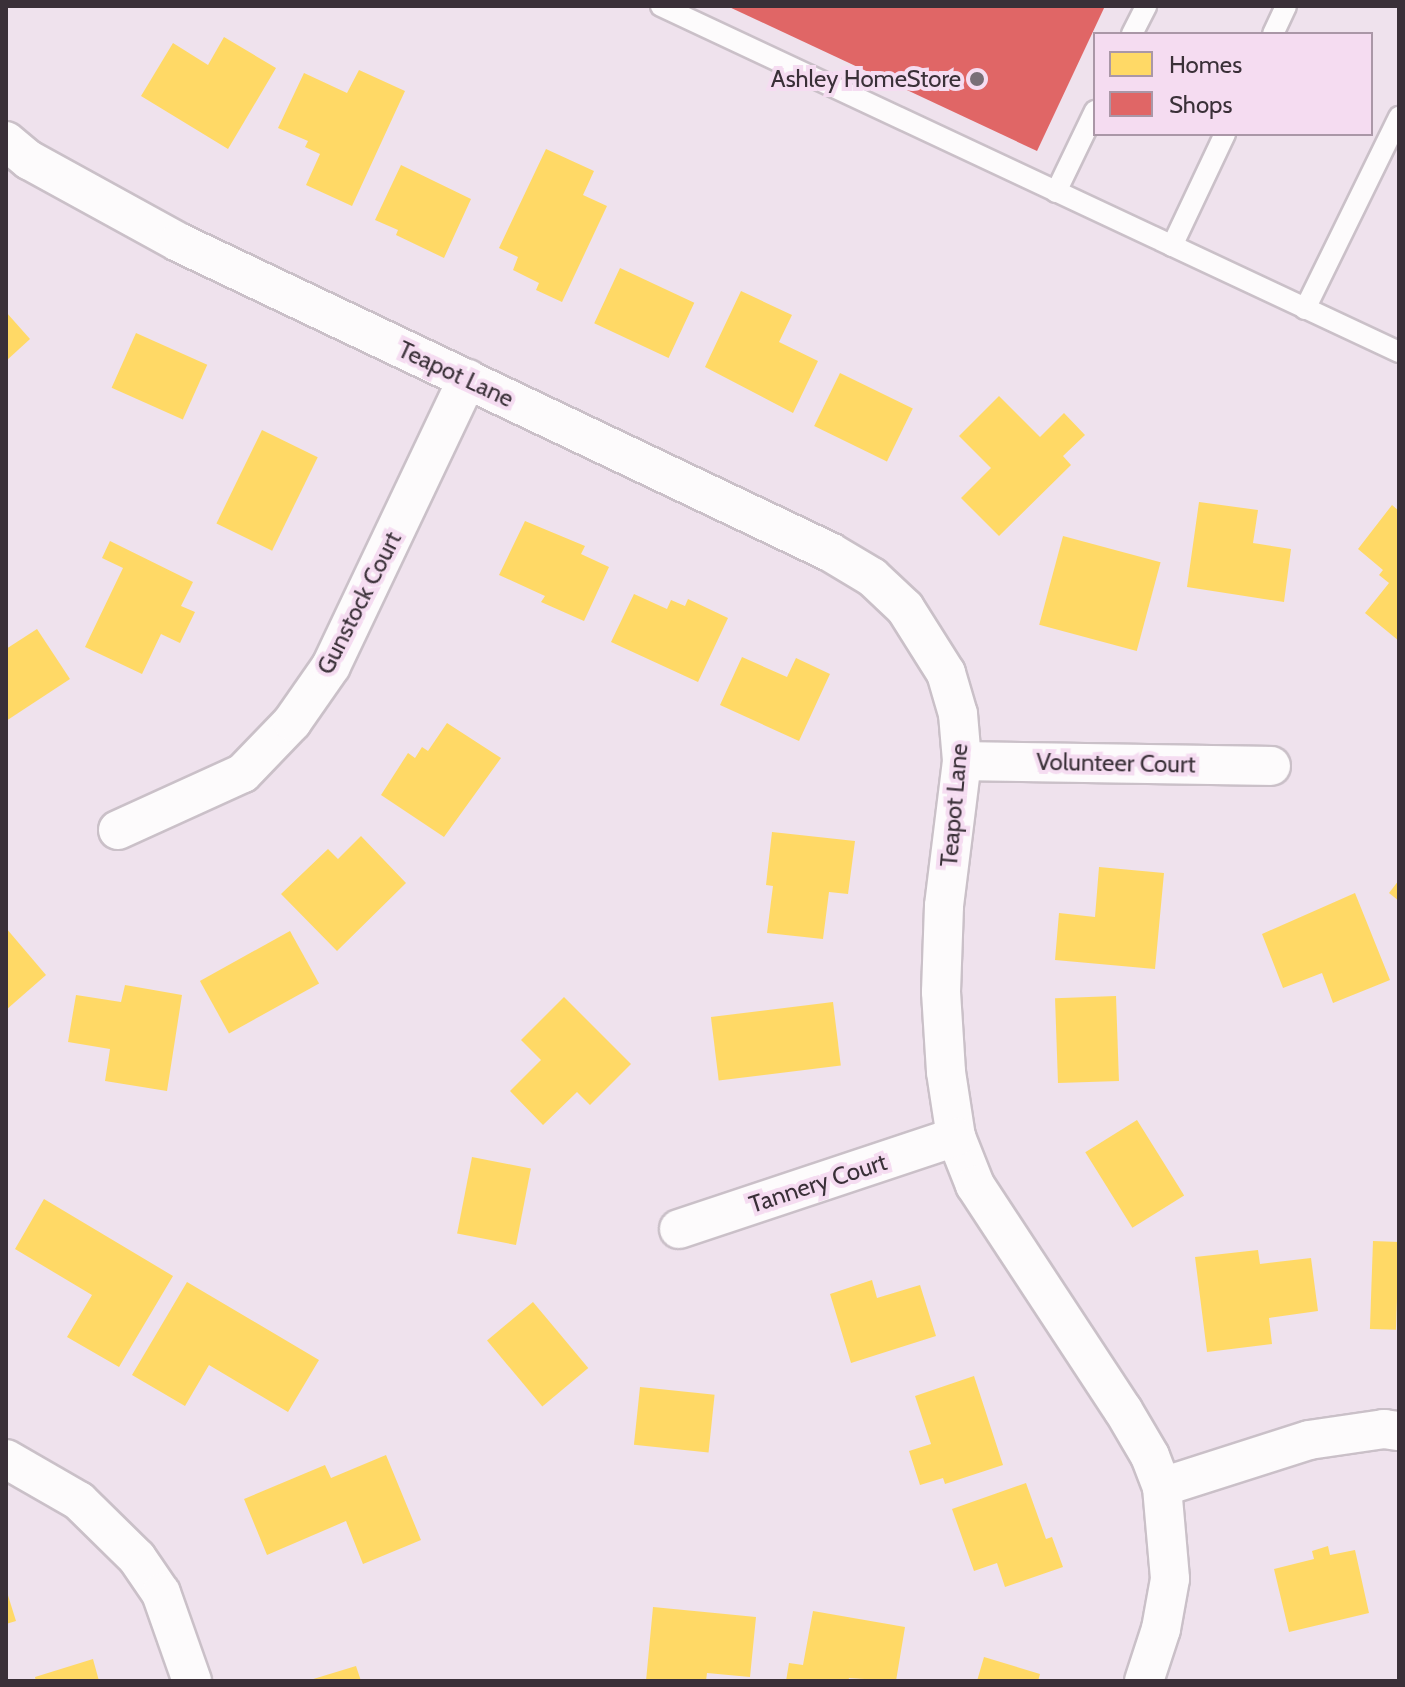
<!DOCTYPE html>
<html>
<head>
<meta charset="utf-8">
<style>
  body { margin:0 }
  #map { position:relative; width:1405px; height:1687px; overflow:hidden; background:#efe2ed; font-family:Cabin,sans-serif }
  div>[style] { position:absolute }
  .homes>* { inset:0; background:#ffd966; transform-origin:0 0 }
  .shops>* { inset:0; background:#e06666 }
  .roads { filter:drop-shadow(2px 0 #cac0c8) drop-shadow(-2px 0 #cac0c8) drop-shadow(0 2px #cac0c8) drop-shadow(0 -2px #cac0c8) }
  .service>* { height:20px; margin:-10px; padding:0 10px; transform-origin:10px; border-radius:10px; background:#fdfbfc }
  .minor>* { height:38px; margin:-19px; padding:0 19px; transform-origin:19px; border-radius:19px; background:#fdfbfc }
  .dots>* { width:22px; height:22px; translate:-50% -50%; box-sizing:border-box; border:4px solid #f5dcf1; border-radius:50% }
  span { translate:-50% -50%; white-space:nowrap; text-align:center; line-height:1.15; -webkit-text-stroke:8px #f5dcf1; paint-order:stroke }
  .poi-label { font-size:24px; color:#3a3038 }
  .right { translate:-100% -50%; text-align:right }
  .street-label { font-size:24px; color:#3a3038 }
  .frame { position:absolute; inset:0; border:8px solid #3a3038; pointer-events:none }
  .legend { position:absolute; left:1093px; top:32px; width:280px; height:104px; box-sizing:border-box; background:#f5dcf1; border:2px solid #aa97a7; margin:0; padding:10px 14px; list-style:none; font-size:24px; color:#3a3038 }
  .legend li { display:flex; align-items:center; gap:16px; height:40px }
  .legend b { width:40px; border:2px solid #aa97a7 }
</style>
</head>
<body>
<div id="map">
  <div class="homes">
    <div style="clip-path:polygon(224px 37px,276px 68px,228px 149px,141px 96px,173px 43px,208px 65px)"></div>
    <div style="clip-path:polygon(359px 70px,405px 91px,352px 206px,306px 185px,320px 154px,305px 147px,308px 141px,278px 128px,304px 73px,347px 93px)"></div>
    <div style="clip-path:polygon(546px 149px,594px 171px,583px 195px,607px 206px,562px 302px,536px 290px,539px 283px,513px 270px,518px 257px,499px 248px)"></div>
    <div style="clip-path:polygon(401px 165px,471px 199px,444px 258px,396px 235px,398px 230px,375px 220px)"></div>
    <div style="left:620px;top:268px;width:82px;height:61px;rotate:25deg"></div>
    <div style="clip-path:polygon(741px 291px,792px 315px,779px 342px,818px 361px,793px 413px,705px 367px)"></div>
    <div style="clip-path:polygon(6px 312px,30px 339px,6px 361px)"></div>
    <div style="left:136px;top:333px;width:78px;height:60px;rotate:24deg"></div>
    <div style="left:840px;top:373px;width:81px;height:59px;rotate:26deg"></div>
    <div style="clip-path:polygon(999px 396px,1040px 437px,1064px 413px,1085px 435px,1063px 456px,1071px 465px,999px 536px,961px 498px,991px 468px,959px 436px)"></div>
    <div style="left:262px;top:430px;width:62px;height:104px;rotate:26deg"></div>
    <div style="clip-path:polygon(1199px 502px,1258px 510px,1253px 543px,1291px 549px,1284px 602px,1187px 587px)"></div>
    <div style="clip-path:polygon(1392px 505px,1399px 511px,1399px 641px,1365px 613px,1389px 583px,1379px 575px,1383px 570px,1358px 549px)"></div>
    <div style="clip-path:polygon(525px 521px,585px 546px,581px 554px,609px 567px,584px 621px,541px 602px,545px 596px,499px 575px)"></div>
    <div style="left:1063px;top:536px;width:101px;height:92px;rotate:15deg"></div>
    <div style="clip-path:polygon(110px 541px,193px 582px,181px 606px,195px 612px,180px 643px,161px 634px,142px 674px,85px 647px,123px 568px,102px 558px)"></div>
    <div style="clip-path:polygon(634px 594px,667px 609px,671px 600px,685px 606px,688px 599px,728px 618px,698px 682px,611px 642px)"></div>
    <div style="clip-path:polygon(37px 629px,70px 679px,6px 721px,6px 649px)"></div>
    <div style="clip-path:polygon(742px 657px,787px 677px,796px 658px,830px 674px,799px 741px,720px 705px)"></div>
    <div style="clip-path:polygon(447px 723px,501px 758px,444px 837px,381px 795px,408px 753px,415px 758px,422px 747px,428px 751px)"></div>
    <div style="clip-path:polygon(772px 832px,855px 841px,848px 894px,829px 892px,823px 939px,767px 933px,773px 886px,766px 885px)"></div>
    <div style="clip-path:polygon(361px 836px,406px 883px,337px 951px,281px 894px,328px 849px,338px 859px)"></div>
    <div style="clip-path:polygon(1099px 867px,1164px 873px,1155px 969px,1055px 960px,1059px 913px,1095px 917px)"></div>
    <div style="clip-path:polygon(1399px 880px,1399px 901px,1389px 893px)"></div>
    <div style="clip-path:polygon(1355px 893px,1390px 980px,1333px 1003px,1322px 973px,1283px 988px,1262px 934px)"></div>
    <div style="clip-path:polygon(6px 928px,46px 975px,6px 1010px)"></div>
    <div style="left:290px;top:931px;width:60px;height:103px;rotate:61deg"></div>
    <div style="clip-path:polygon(125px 985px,182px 995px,167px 1091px,105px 1081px,110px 1049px,68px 1042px,76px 995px,121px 1002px)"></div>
    <div style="left:1116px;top:996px;width:85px;height:61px;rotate:88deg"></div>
    <div style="clip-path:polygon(564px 997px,631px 1064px,590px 1105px,577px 1092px,543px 1125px,510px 1091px,541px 1060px,521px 1040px)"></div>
    <div style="left:833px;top:1002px;width:64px;height:123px;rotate:83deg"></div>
    <div style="left:1137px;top:1120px;width:89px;height:61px;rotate:58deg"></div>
    <div style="left:472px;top:1157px;width:60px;height:78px;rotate:11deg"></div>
    <div style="clip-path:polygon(44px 1199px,173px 1276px,119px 1367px,67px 1337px,92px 1295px,15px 1249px)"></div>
    <div style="left:1373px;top:1241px;width:26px;height:88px;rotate:2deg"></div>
    <div style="clip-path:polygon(1258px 1250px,1260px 1264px,1311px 1258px,1318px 1311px,1269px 1318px,1272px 1344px,1207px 1352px,1195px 1257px)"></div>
    <div style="clip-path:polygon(872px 1280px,877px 1298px,920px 1285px,936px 1336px,851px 1363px,830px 1294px)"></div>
    <div style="clip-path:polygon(187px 1282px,319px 1360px,288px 1412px,209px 1365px,185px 1406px,132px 1375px)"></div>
    <div style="left:533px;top:1302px;width:86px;height:60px;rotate:50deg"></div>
    <div style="clip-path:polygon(974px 1376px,1003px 1465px,945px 1484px,943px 1478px,920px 1485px,909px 1451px,931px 1444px,915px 1396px)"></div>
    <div style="left:640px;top:1387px;width:75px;height:58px;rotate:6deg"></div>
    <div style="clip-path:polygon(386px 1455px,421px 1540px,363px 1564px,346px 1521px,267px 1555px,244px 1499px,325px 1465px,331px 1478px)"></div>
    <div style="clip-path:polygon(1026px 1483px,1046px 1539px,1052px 1537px,1063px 1567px,1005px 1587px,997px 1563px,974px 1571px,952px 1509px)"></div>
    <div style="clip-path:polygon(1328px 1546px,1330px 1555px,1355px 1550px,1369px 1613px,1289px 1632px,1274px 1569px,1314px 1559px,1312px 1551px)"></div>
    <div style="clip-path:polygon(6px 1589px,16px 1621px,6px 1624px)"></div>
    <div style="clip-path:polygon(653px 1607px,756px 1617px,750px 1677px,707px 1673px,706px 1681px,646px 1681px)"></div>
    <div style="clip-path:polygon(813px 1611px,905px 1627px,896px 1681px,849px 1678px,848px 1681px,786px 1681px,789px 1663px,803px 1665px)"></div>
    <div style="clip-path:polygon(984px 1657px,1040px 1674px,1038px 1681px,977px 1681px)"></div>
    <div style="clip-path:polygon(93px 1659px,99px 1681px,36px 1681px,35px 1677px)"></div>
    <div style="clip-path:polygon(356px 1666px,361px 1681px,310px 1681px,310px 1680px)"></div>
  </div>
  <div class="shops">
    <div style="clip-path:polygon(727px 6px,1105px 6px,1037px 151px)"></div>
  </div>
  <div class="roads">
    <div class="service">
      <div style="left:661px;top:6px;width:815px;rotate:25.12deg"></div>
      <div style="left:1132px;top:34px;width:31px;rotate:-63deg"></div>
      <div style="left:1273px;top:34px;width:31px;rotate:-65deg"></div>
      <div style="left:1056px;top:192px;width:90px;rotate:-64.3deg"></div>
      <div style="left:1172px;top:246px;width:124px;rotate:-64.7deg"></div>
      <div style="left:1305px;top:309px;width:214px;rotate:-63.9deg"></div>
    </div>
    <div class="minor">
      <div style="left:6px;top:141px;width:30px;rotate:40deg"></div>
      <div style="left:29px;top:160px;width:170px;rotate:28.8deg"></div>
      <div style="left:178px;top:242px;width:722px;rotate:25.43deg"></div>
      <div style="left:830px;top:552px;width:49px;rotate:30.8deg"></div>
      <div style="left:872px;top:577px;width:45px;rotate:43.2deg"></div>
      <div style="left:905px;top:608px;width:77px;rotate:57.8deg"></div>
      <div style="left:946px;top:673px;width:43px;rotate:73.7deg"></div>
      <div style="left:958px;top:714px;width:47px;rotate:85.1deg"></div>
      <div style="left:962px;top:761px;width:146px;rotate:97.1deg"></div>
      <div style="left:944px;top:906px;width:86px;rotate:92deg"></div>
      <div style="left:941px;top:992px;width:80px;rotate:86.4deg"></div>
      <div style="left:946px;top:1072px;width:66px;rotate:81.3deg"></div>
      <div style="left:956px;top:1137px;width:52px;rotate:68.4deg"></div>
      <div style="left:975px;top:1185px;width:269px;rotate:56.7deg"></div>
      <div style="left:1123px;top:1410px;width:53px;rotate:59.6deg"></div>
      <div style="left:1150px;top:1456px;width:33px;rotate:69deg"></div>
      <div style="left:1162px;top:1487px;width:92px;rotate:85deg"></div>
      <div style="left:1170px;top:1579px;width:51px;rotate:100.2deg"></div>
      <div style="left:1161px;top:1629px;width:55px;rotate:108.1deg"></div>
      <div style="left:962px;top:761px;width:309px;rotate:0.9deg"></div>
      <div style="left:118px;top:830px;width:137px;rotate:-24.5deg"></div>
      <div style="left:243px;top:773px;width:71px;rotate:-46.1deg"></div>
      <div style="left:292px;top:722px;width:68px;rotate:-55.1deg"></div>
      <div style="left:331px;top:666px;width:318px;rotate:-64.6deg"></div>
      <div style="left:679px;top:1229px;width:292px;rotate:-18.4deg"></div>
      <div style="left:6px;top:1459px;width:84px;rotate:29.9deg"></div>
      <div style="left:79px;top:1501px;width:81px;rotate:44.5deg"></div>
      <div style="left:137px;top:1558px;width:42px;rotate:55.6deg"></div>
      <div style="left:161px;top:1593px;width:93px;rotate:70.6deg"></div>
      <div style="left:1162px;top:1487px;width:154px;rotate:-17.7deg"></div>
      <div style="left:1309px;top:1440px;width:76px;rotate:-8.3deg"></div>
      <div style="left:1384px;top:1429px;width:15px;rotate:8deg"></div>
    </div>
  </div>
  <div class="dots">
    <div style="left:977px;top:79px;background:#796e77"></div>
  </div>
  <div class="poi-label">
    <span class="right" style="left:961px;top:79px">Ashley HomeStore</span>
  </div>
  <div class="street-label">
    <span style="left:456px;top:374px;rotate:25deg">Teapot Lane</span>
    <span style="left:359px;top:603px;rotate:-63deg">Gunstock Court</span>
    <span style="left:1116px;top:763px;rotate:1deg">Volunteer Court</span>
    <span style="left:954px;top:805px;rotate:-85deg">Teapot Lane</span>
    <span style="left:818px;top:1183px;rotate:-18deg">Tannery Court</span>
  </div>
  <div class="frame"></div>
  <ul class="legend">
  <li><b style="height:22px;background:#ffd966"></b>Homes</li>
  <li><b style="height:22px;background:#e06666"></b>Shops</li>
  </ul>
</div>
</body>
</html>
